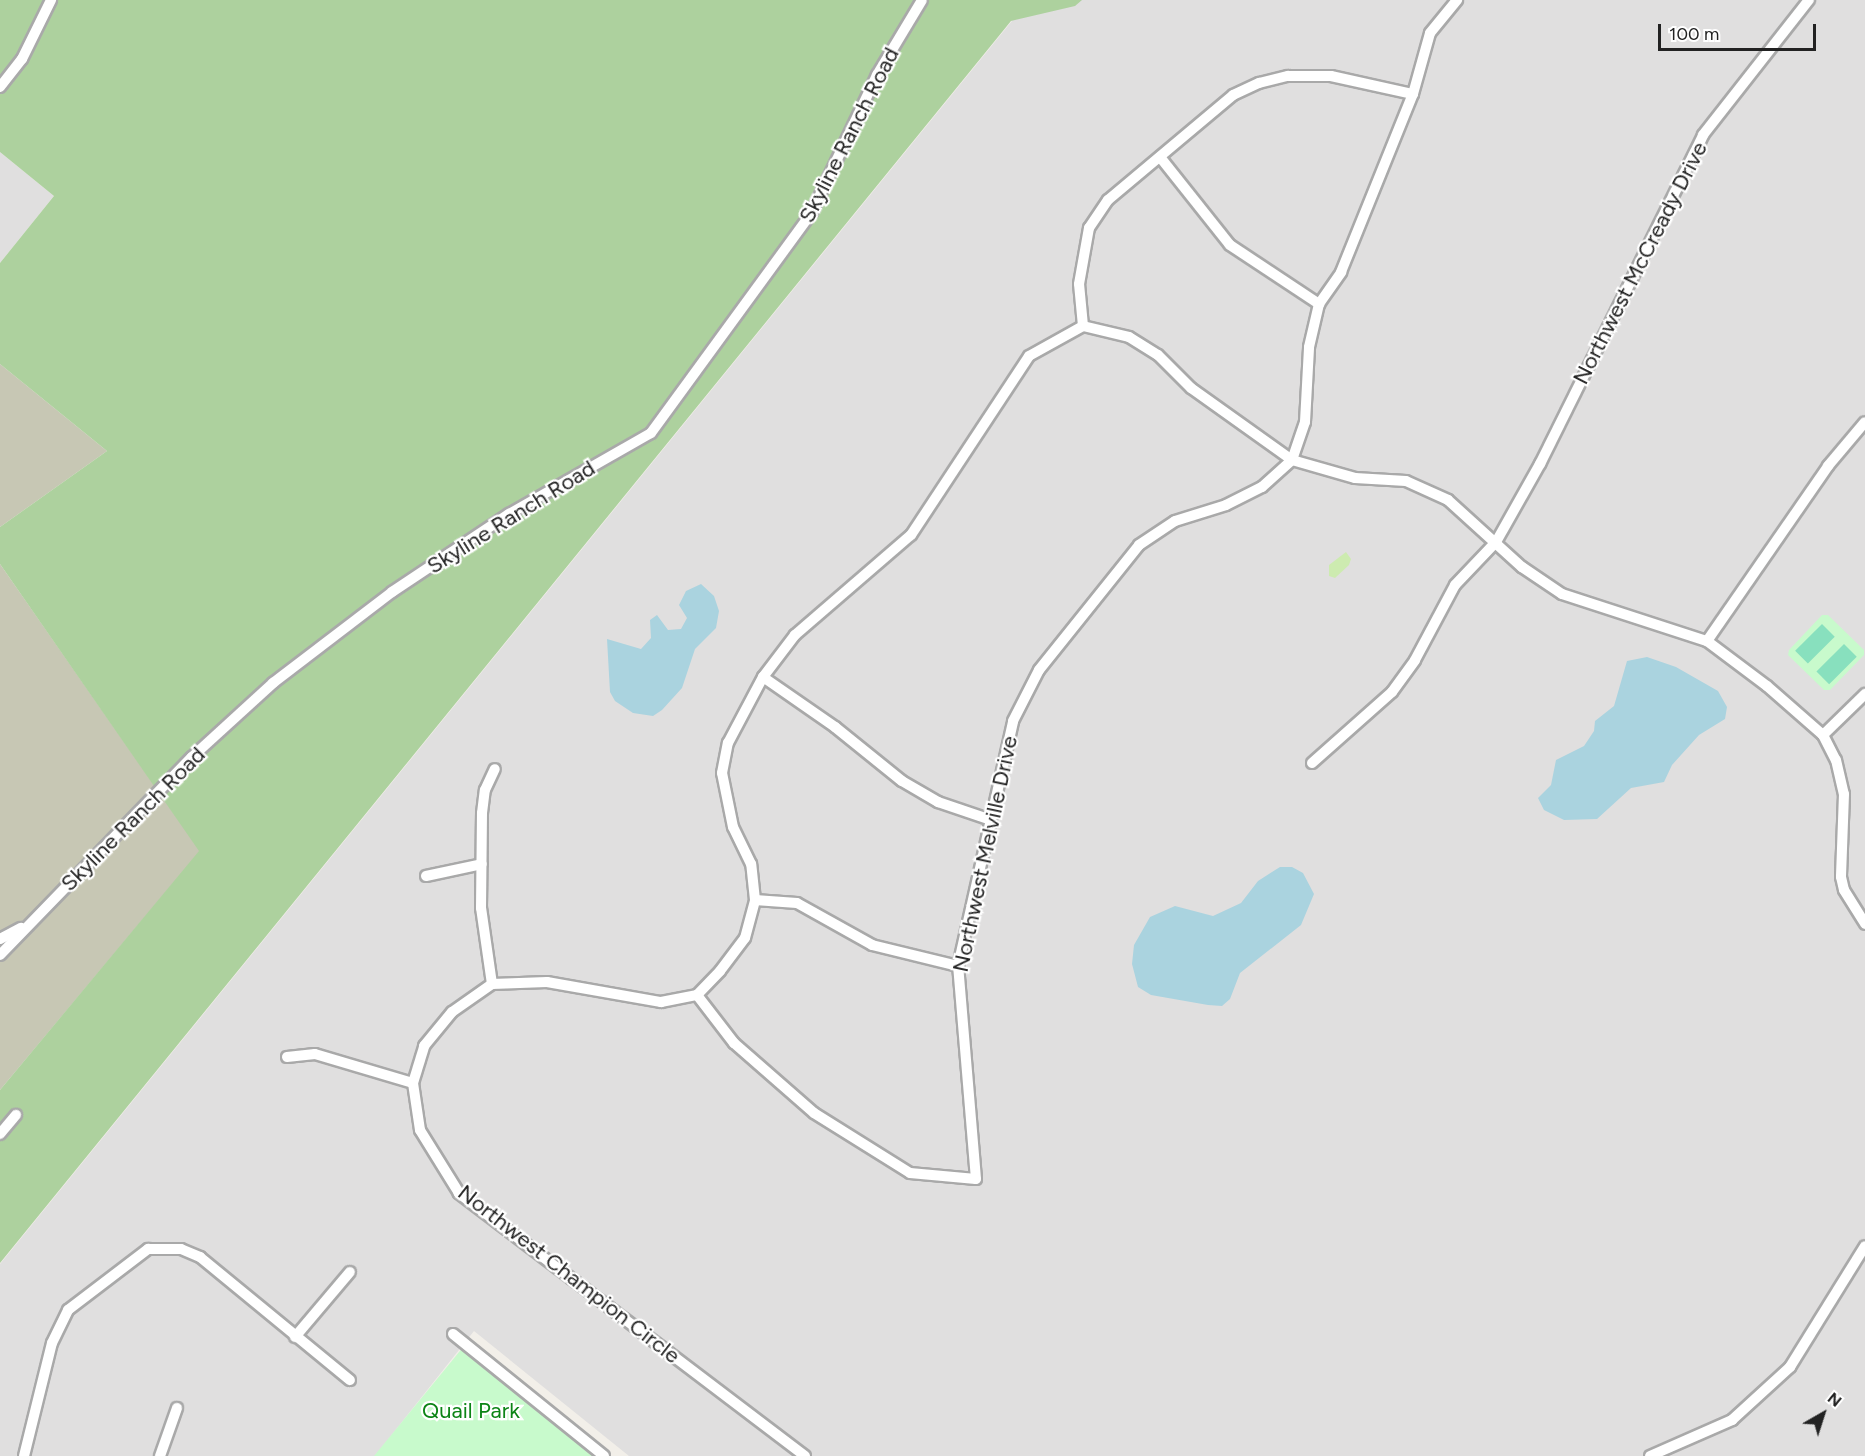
<!DOCTYPE html>
<html>
<head>
<meta charset="utf-8">
<style>
  body { margin:0 }
  #map { position:relative; width:1865px; height:1456px; overflow:hidden; background:#f2efe9; font-family:Figtree,sans-serif }
  div>[style] { position:absolute }
  .residential>* { inset:0; background:#e0dfdf }
  .construction>* { inset:0; background:#c7c7b4 }
  .grass>* { inset:0; background:#cdebb0 }
  .forest>* { inset:0; background:#add19e }
  .park>* { inset:0; background:#c8facc }
  .pitch>* { inset:0; background:#88e0be; transform-origin:0 0 }
  .water>* { inset:0; background:#aad3df }
  .roads { filter:drop-shadow(2px 0 #a9a9a9) drop-shadow(-2px 0 #a9a9a9) drop-shadow(0 2px #a9a9a9) drop-shadow(0 -2px #a9a9a9) }
  .street>* { height:10px; margin:-5px; padding:0 5px; transform-origin:5px; border-radius:5px; background:#fff }
  span { translate:-50% -50%; white-space:nowrap; text-align:center; line-height:1.15; -webkit-text-stroke:4.5px #fff; paint-order:stroke }
  .street-label { font-size:22px; color:#222 }
  .park-label { font-size:22px; color:#0c8416 }
  .north { position:absolute; left:1793px; top:1384px; width:60px; height:60px; -webkit-text-stroke:4px #fff; paint-order:stroke; rotate:39deg; font-size:16px; font-weight:700; line-height:24px; text-align:center; color:#222 }
  .north::after { content:''; display:block; margin:auto; width:21px; height:27px; background:#222; clip-path:polygon(50% 0,100% 100%,50% 72%,0 100%) }
  .scale { position:absolute; left:1658px; top:24px; width:158px; height:27px; box-sizing:border-box; border:3px solid #222; border-top:0; padding-left:8px; font-size:18px; line-height:21px; white-space:nowrap; color:#222; -webkit-text-stroke:4px #fff; paint-order:stroke }
</style>
</head>
<body>
<div id="map">
  <div class="residential">
    <div style="clip-path:polygon(1029px 0,1865px 0,1865px 1456px,629px 1456px,474px 1331px,375px 1456px,0 1456px,0 1264px)"></div>
    <div style="clip-path:polygon(0 152px,54px 196px,0 263px)"></div>
  </div>
  <div class="construction">
    <div style="clip-path:polygon(0 364px,107px 451px,0 527px)"></div>
    <div style="clip-path:polygon(0 564px,200px 851px,0 1090px)"></div>
  </div>
  <div class="grass">
    <div style="clip-path:polygon(1346px 552px,1351px 559px,1349px 565px,1335px 578px,1329px 576px,1329px 565px)"></div>
  </div>
  <div class="forest">
    <div style="clip-path:polygon(0 0,1082px 0,1075px 6px,1011px 21px,0 1263px,0 1090px,199px 851px,0 564px,0 527px,107px 451px,0 364px,0 263px,54px 196px,0 152px)"></div>
  </div>
  <div class="park">
    <div style="clip-path:polygon(1822px 615px,1828px 615px,1864px 650px,1864px 655px,1830px 690px,1824px 690px,1788px 655px,1789px 650px)"></div>
    <div style="clip-path:polygon(464px 1346px,601px 1456px,374px 1456px)"></div>
  </div>
  <div class="pitch">
    <div style="left:1822px;top:624px;width:18px;height:38px;rotate:45deg"></div>
    <div style="left:1844px;top:644px;width:18px;height:39px;rotate:45deg"></div>
  </div>
  <div class="water">
    <div style="clip-path:polygon(701px 584px,714px 596px,719px 611px,716px 628px,695px 649px,682px 688px,662px 710px,653px 716px,633px 713px,615px 701px,610px 692px,607px 639px,641px 649px,651px 638px,650px 620px,657px 615px,668px 630px,681px 629px,687px 618px,679px 605px,686px 591px)"></div>
    <div style="clip-path:polygon(1647px 657px,1676px 667px,1718px 691px,1727px 707px,1725px 719px,1699px 735px,1672px 765px,1664px 782px,1631px 788px,1597px 819px,1564px 820px,1544px 810px,1538px 798px,1551px 785px,1556px 760px,1584px 746px,1594px 731px,1595px 721px,1614px 706px,1627px 661px)"></div>
    <div style="clip-path:polygon(1280px 867px,1292px 867px,1303px 873px,1314px 894px,1301px 925px,1240px 973px,1230px 999px,1222px 1006px,1208px 1005px,1151px 995px,1138px 987px,1132px 964px,1134px 945px,1150px 917px,1175px 906px,1213px 916px,1241px 903px,1258px 881px)"></div>
  </div>
  <div class="roads">
    <div class="street">
      <div style="left:0;top:87px;width:36px;rotate:-52deg"></div>
      <div style="left:22px;top:59px;width:66px;rotate:-63.8deg"></div>
      <div style="left:1160px;top:157px;width:112px;rotate:51.5deg"></div>
      <div style="left:1230px;top:245px;width:107px;rotate:33.5deg"></div>
      <div style="left:1083px;top:326px;width:42px;rotate:-95.4deg"></div>
      <div style="left:1079px;top:284px;width:57px;rotate:-79.9deg"></div>
      <div style="left:1089px;top:228px;width:34px;rotate:-56deg"></div>
      <div style="left:1108px;top:200px;width:163px;rotate:-40deg"></div>
      <div style="left:1233px;top:95px;width:29px;rotate:-25deg"></div>
      <div style="left:1259px;top:83px;width:30px;rotate:-14deg"></div>
      <div style="left:1288px;top:76px;width:43px"></div>
      <div style="left:1331px;top:76px;width:84px;rotate:12.4deg"></div>
      <div style="left:1707px;top:641px;width:213px;rotate:-55.3deg"></div>
      <div style="left:1828px;top:466px;width:57px;rotate:-49.9deg"></div>
      <div style="left:763px;top:677px;width:88px;rotate:34.8deg"></div>
      <div style="left:835px;top:727px;width:86px;rotate:38.9deg"></div>
      <div style="left:902px;top:781px;width:42px;rotate:30.3deg"></div>
      <div style="left:938px;top:802px;width:53px;rotate:18.8deg"></div>
      <div style="left:1823px;top:735px;width:59px;rotate:-44.3deg"></div>
      <div style="left:1312px;top:763px;width:107px;rotate:-41.6deg"></div>
      <div style="left:1392px;top:692px;width:39px;rotate:-54deg"></div>
      <div style="left:1415px;top:660px;width:85px;rotate:-61.9deg"></div>
      <div style="left:1455px;top:585px;width:59px;rotate:-46.4deg"></div>
      <div style="left:1496px;top:542px;width:90px;rotate:-60.6deg"></div>
      <div style="left:1540px;top:464px;width:367px;rotate:-63.6deg"></div>
      <div style="left:1703px;top:135px;width:172px;rotate:-51.9deg"></div>
      <div style="left:426px;top:876px;width:57px;rotate:-12.1deg"></div>
      <div style="left:755px;top:900px;width:42px;rotate:4.1deg"></div>
      <div style="left:797px;top:903px;width:86px;rotate:29.2deg"></div>
      <div style="left:872px;top:945px;width:89px;rotate:13.7deg"></div>
      <div style="left:0;top:939px;width:24px;rotate:-28deg"></div>
      <div style="left:0;top:955px;width:276px;rotate:-45.9deg"></div>
      <div style="left:192px;top:757px;width:110px;rotate:-42.4deg"></div>
      <div style="left:273px;top:683px;width:150px;rotate:-37.4deg"></div>
      <div style="left:392px;top:592px;width:141px;rotate:-33.7deg"></div>
      <div style="left:509px;top:514px;width:163px;rotate:-29.7deg"></div>
      <div style="left:651px;top:433px;width:273px;rotate:-53.9deg"></div>
      <div style="left:812px;top:212px;width:152px;rotate:-64.6deg"></div>
      <div style="left:877px;top:75px;width:87px;rotate:-59deg"></div>
      <div style="left:492px;top:984px;width:77px;rotate:-98.2deg"></div>
      <div style="left:481px;top:908px;width:95px;rotate:-89.4deg"></div>
      <div style="left:482px;top:813px;width:23px;rotate:-83deg"></div>
      <div style="left:485px;top:790px;width:23px;rotate:-65deg"></div>
      <div style="left:697px;top:995px;width:61px;rotate:52.4deg"></div>
      <div style="left:734px;top:1043px;width:106px;rotate:41.2deg"></div>
      <div style="left:814px;top:1113px;width:113px;rotate:32deg"></div>
      <div style="left:910px;top:1173px;width:66px;rotate:5.2deg"></div>
      <div style="left:976px;top:1179px;width:214px;rotate:-94.8deg"></div>
      <div style="left:958px;top:966px;width:251px;rotate:-77.3deg"></div>
      <div style="left:1013px;top:721px;width:57px;rotate:-63deg"></div>
      <div style="left:1039px;top:670px;width:160px;rotate:-51.3deg"></div>
      <div style="left:1139px;top:545px;width:43px;rotate:-33.7deg"></div>
      <div style="left:1175px;top:521px;width:53px;rotate:-17.4deg"></div>
      <div style="left:1226px;top:505px;width:40px;rotate:-26.6deg"></div>
      <div style="left:1262px;top:487px;width:40px;rotate:-42deg"></div>
      <div style="left:1292px;top:460px;width:40px;rotate:-71.1deg"></div>
      <div style="left:1305px;top:422px;width:75px;rotate:-86.9deg"></div>
      <div style="left:1309px;top:347px;width:44px;rotate:-76.9deg"></div>
      <div style="left:1319px;top:304px;width:39px;rotate:-55deg"></div>
      <div style="left:1341px;top:272px;width:192px;rotate:-68deg"></div>
      <div style="left:1413px;top:94px;width:63px;rotate:-74.4deg"></div>
      <div style="left:1430px;top:33px;width:43px;rotate:-50.7deg"></div>
      <div style="left:287px;top:1057px;width:28px;rotate:-6deg"></div>
      <div style="left:315px;top:1054px;width:102px;rotate:16.5deg"></div>
      <div style="left:0;top:1134px;width:25px;rotate:-50deg"></div>
      <div style="left:453px;top:1334px;width:194px;rotate:38.9deg"></div>
      <div style="left:295px;top:1337px;width:85px;rotate:-49.8deg"></div>
      <div style="left:24px;top:1456px;width:116px;rotate:-76.1deg"></div>
      <div style="left:52px;top:1343px;width:37px;rotate:-64deg"></div>
      <div style="left:68px;top:1310px;width:101px;rotate:-37.3deg"></div>
      <div style="left:148px;top:1249px;width:33px"></div>
      <div style="left:181px;top:1249px;width:21px;rotate:23deg"></div>
      <div style="left:200px;top:1257px;width:194px;rotate:39.4deg"></div>
      <div style="left:160px;top:1456px;width:51px;rotate:-70.5deg"></div>
      <div style="left:805px;top:1456px;width:435px;rotate:-142.8deg"></div>
      <div style="left:459px;top:1193px;width:74px;rotate:-121.8deg"></div>
      <div style="left:420px;top:1130px;width:48px;rotate:-98.5deg"></div>
      <div style="left:413px;top:1083px;width:39px;rotate:-73deg"></div>
      <div style="left:424px;top:1046px;width:44px;rotate:-50.5deg"></div>
      <div style="left:452px;top:1012px;width:49px;rotate:-35deg"></div>
      <div style="left:492px;top:984px;width:55px;rotate:-2.1deg"></div>
      <div style="left:547px;top:982px;width:116px;rotate:10deg"></div>
      <div style="left:661px;top:1002px;width:37px;rotate:-11deg"></div>
      <div style="left:697px;top:995px;width:33px;rotate:-46deg"></div>
      <div style="left:720px;top:971px;width:41px;rotate:-52.9deg"></div>
      <div style="left:745px;top:938px;width:39px;rotate:-75deg"></div>
      <div style="left:755px;top:900px;width:36px;rotate:-96deg"></div>
      <div style="left:751px;top:864px;width:41px;rotate:-115.9deg"></div>
      <div style="left:733px;top:827px;width:55px;rotate:-101.5deg"></div>
      <div style="left:722px;top:773px;width:31px;rotate:-79deg"></div>
      <div style="left:728px;top:743px;width:75px;rotate:-62.1deg"></div>
      <div style="left:763px;top:677px;width:53px;rotate:-52.7deg"></div>
      <div style="left:795px;top:635px;width:153px;rotate:-40.8deg"></div>
      <div style="left:911px;top:535px;width:214px;rotate:-56.6deg"></div>
      <div style="left:1029px;top:356px;width:62px;rotate:-29.1deg"></div>
      <div style="left:1083px;top:326px;width:47px;rotate:13.4deg"></div>
      <div style="left:1129px;top:337px;width:34px;rotate:32deg"></div>
      <div style="left:1158px;top:355px;width:47px;rotate:45deg"></div>
      <div style="left:1191px;top:388px;width:124px;rotate:35.5deg"></div>
      <div style="left:1292px;top:460px;width:66px;rotate:15.9deg"></div>
      <div style="left:1355px;top:478px;width:51px;rotate:3.4deg"></div>
      <div style="left:1406px;top:481px;width:46px;rotate:24.3deg"></div>
      <div style="left:1448px;top:500px;width:100px;rotate:42.2deg"></div>
      <div style="left:1522px;top:567px;width:48px;rotate:34deg"></div>
      <div style="left:1562px;top:594px;width:152px;rotate:18deg"></div>
      <div style="left:1707px;top:641px;width:75px;rotate:36.9deg"></div>
      <div style="left:1767px;top:686px;width:74px;rotate:41.2deg"></div>
      <div style="left:1823px;top:735px;width:28px;rotate:63deg"></div>
      <div style="left:1836px;top:760px;width:35px;rotate:77deg"></div>
      <div style="left:1844px;top:794px;width:83px;rotate:92.1deg"></div>
      <div style="left:1841px;top:877px;width:13px;rotate:77deg"></div>
      <div style="left:1844px;top:890px;width:40px;rotate:58deg"></div>
      <div style="left:1650px;top:1456px;width:90px;rotate:-23.7deg"></div>
      <div style="left:1732px;top:1420px;width:79px;rotate:-42.4deg"></div>
      <div style="left:1790px;top:1367px;width:142px;rotate:-58.2deg"></div>
    </div>
  </div>
  <div class="street-label">
    <span style="left:849px;top:135px;rotate:-63deg">Skyline Ranch Road</span>
    <span style="left:1640px;top:263px;rotate:-63deg">Northwest McCready Drive</span>
    <span style="left:511px;top:517px;rotate:-32deg">Skyline Ranch Road</span>
    <span style="left:133px;top:819px;rotate:-45deg">Skyline Ranch Road</span>
    <span style="left:985px;top:854px;rotate:-78deg">Northwest Melville Drive</span>
    <span style="left:569px;top:1274px;rotate:38deg">Northwest Champion Circle</span>
  </div>
  <div class="park-label">
    <span style="left:471px;top:1411px">Quail Park</span>
  </div>
  <div class="north">N</div>
  <div class="scale">100 m</div>
</div>
</body>
</html>
